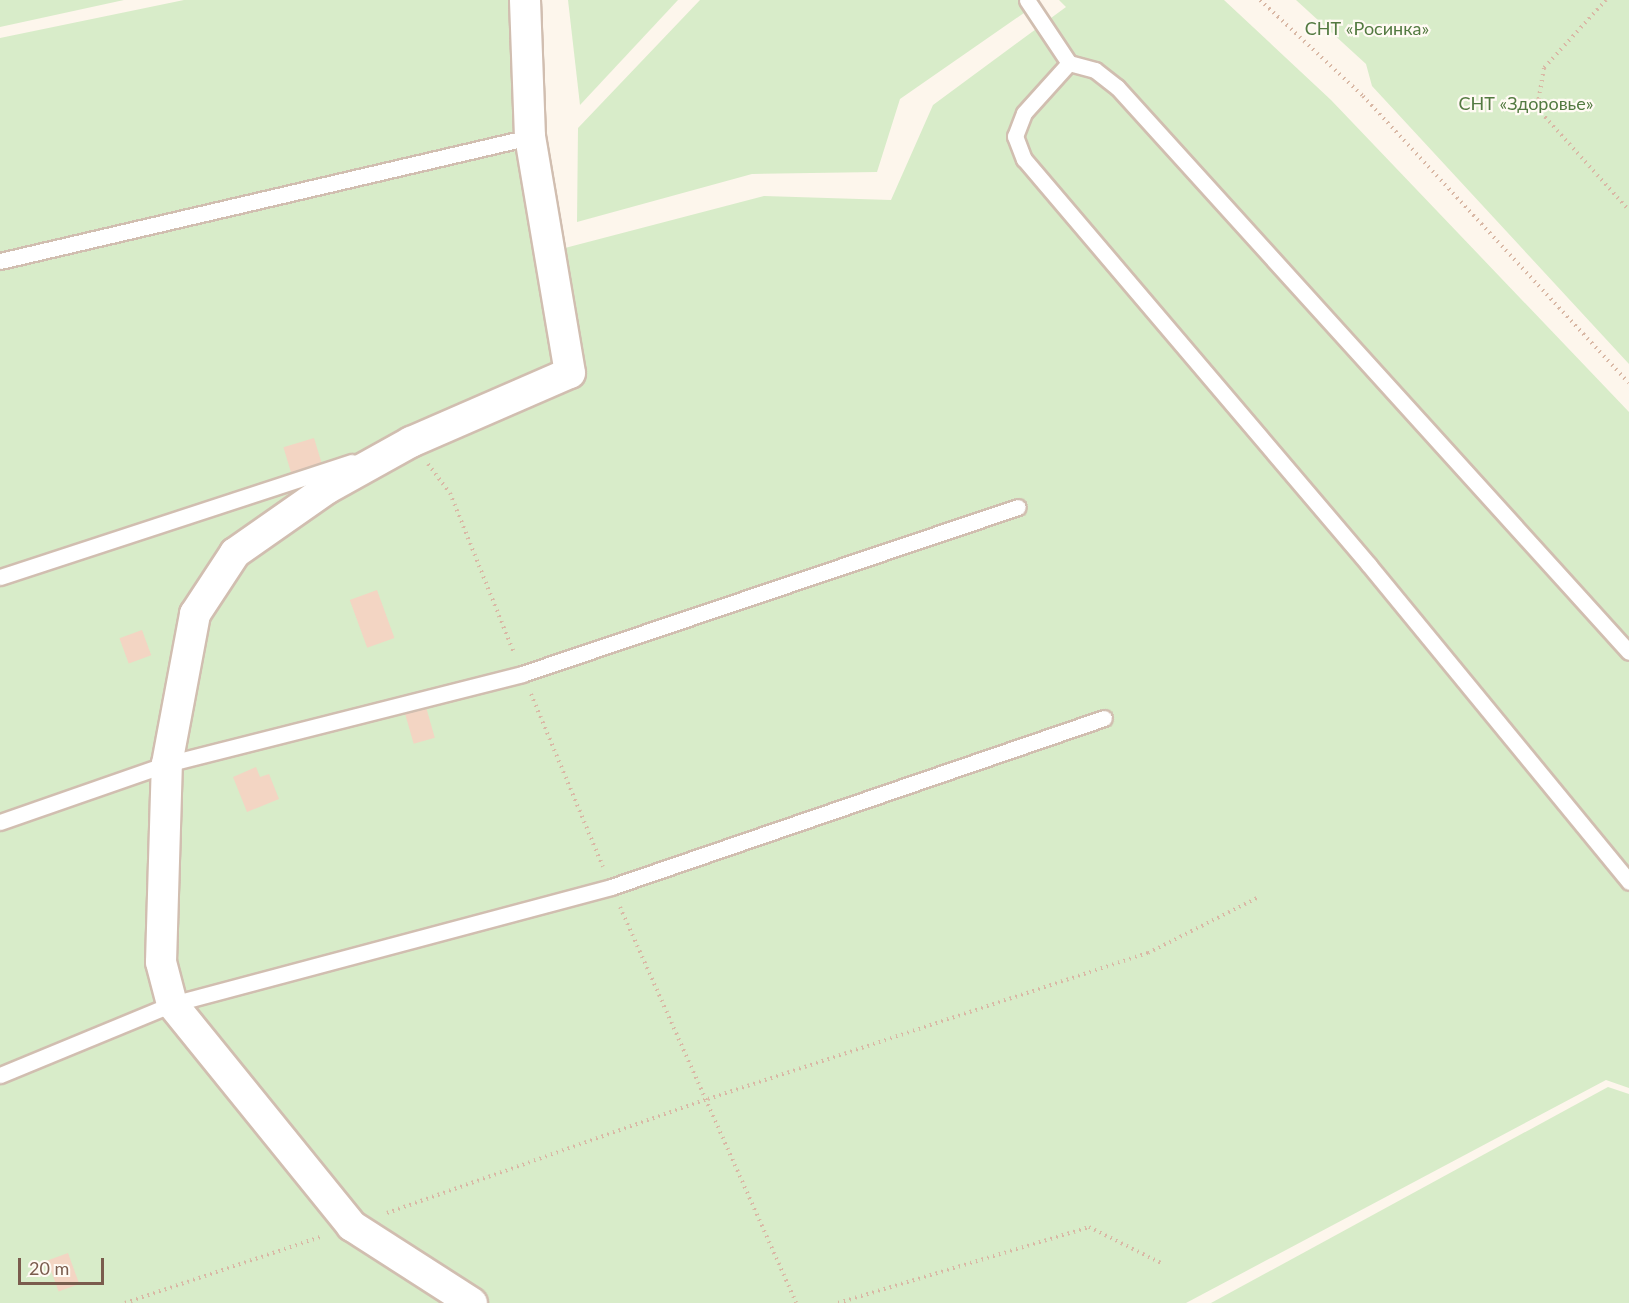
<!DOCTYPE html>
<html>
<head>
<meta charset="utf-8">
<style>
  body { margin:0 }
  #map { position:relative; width:1629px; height:1303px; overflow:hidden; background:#fdf6ec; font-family:Lato,sans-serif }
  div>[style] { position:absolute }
  .green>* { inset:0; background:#d8ecc9 }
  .building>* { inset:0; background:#f3d5c3; transform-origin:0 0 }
  .path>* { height:4px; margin-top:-2px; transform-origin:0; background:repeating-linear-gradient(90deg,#d9b8a5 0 1.5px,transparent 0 6px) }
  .roads { filter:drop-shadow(2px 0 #d1beb0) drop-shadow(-2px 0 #d1beb0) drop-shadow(0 2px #d1beb0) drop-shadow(0 -2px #d1beb0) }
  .lane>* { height:15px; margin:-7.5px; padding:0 7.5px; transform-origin:7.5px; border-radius:7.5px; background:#fff }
  .street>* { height:30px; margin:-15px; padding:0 15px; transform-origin:15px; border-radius:15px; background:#fff }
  span { translate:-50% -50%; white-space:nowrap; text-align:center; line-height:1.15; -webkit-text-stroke:4.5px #fffaf3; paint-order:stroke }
  .park-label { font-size:18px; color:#537a41 }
  .scale { position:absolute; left:18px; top:1258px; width:86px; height:27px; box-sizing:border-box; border:3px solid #7a5c4d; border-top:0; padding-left:8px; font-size:18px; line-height:21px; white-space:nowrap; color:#7a5c4d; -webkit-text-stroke:4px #fffaf3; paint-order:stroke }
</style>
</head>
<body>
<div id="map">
  <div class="green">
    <div style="clip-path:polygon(0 0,124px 0,0 27px)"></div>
    <div style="clip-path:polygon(184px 0,513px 0,542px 254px,764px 196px,891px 200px,933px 105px,1066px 7px,1059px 0,1224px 0,1331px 100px,1629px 412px,1629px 1088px,1606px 1080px,1186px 1303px,0 1303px,0 38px)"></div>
    <div style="clip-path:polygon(568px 0,678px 0,580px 105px)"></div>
    <div style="clip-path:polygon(700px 0,1029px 0,1034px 6px,900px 99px,877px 172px,752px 174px,577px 222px,578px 128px)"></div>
    <div style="clip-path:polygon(1296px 0,1629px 0,1629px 364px,1372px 86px,1366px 64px)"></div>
    <div style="clip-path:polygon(1608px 1087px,1629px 1094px,1629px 1303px,1211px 1303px)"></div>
  </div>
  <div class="building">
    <div style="left:314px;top:438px;width:27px;height:32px;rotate:73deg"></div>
    <div style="left:377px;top:590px;width:51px;height:29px;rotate:70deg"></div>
    <div style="left:142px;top:630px;width:27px;height:24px;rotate:70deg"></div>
    <div style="left:426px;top:707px;width:32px;height:22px;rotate:74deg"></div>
    <div style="clip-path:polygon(256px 767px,260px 777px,269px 774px,279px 799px,247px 812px,233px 777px)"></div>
    <div style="left:68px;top:1253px;width:33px;height:22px;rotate:70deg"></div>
  </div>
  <div class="path">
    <div style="left:1260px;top:0;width:141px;rotate:43deg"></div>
    <div style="left:1363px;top:96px;width:391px;rotate:47.2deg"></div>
    <div style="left:1606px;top:0;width:92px;rotate:132.4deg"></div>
    <div style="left:1544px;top:68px;width:41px;rotate:99.9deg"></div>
    <div style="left:1537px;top:108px;width:137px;rotate:48deg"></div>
    <div style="left:428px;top:464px;width:36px;rotate:53deg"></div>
    <div style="left:450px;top:493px;width:172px;rotate:68.2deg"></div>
    <div style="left:531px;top:694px;width:187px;rotate:67.4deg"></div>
    <div style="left:620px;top:907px;width:433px;rotate:66deg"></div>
    <div style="left:387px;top:1213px;width:341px;rotate:-19.6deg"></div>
    <div style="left:708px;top:1099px;width:464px;rotate:-18.4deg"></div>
    <div style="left:1148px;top:953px;width:122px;rotate:-26.8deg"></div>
    <div style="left:125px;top:1303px;width:209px;rotate:-18.7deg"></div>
    <div style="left:838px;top:1303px;width:262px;rotate:-16.8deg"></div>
    <div style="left:1089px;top:1227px;width:80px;rotate:26.6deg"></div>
  </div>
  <div class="roads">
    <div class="lane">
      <div style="left:1027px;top:0;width:76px;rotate:56.3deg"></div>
      <div style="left:1069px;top:63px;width:27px;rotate:15deg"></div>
      <div style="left:1095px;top:70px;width:28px;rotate:38deg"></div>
      <div style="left:1117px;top:87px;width:762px;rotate:47.82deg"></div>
      <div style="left:1069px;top:63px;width:67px;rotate:132deg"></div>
      <div style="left:1024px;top:113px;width:25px;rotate:111deg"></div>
      <div style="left:1015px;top:136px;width:25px;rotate:69deg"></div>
      <div style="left:1024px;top:159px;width:533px;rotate:49.64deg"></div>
      <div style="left:1369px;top:565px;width:410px;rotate:50.6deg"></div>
      <div style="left:0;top:261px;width:544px;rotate:-13.17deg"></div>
      <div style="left:0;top:577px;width:370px;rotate:-18.1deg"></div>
      <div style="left:0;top:822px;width:177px;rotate:-19.2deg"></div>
      <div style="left:167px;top:764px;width:366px;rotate:-14.2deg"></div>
      <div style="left:522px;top:674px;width:523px;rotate:-18.61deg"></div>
      <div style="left:0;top:1075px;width:186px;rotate:-22.4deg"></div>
      <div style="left:172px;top:1004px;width:454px;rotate:-14.9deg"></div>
      <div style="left:611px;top:887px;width:521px;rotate:-18.92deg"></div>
    </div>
    <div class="street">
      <div style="left:472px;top:1303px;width:143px;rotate:-147.3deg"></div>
      <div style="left:352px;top:1226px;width:286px;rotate:-129deg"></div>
      <div style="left:172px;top:1004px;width:43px;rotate:-104.7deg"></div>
      <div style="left:161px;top:962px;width:198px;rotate:-88.3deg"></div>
      <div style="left:167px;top:764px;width:153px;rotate:-79.4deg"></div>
      <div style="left:195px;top:614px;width:73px;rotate:-56.7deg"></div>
      <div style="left:235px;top:553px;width:113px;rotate:-35deg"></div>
      <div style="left:328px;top:488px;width:95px;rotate:-29deg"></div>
      <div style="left:411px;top:442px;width:173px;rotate:-23.5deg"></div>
      <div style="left:570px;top:373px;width:239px;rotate:-99.6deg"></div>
      <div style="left:530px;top:137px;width:137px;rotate:-92.1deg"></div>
    </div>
  </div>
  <div class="park-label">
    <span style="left:1367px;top:28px">СНТ «Росинка»</span>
    <span style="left:1526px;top:103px">СНТ «Здоровье»</span>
  </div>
  <div class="scale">20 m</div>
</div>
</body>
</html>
